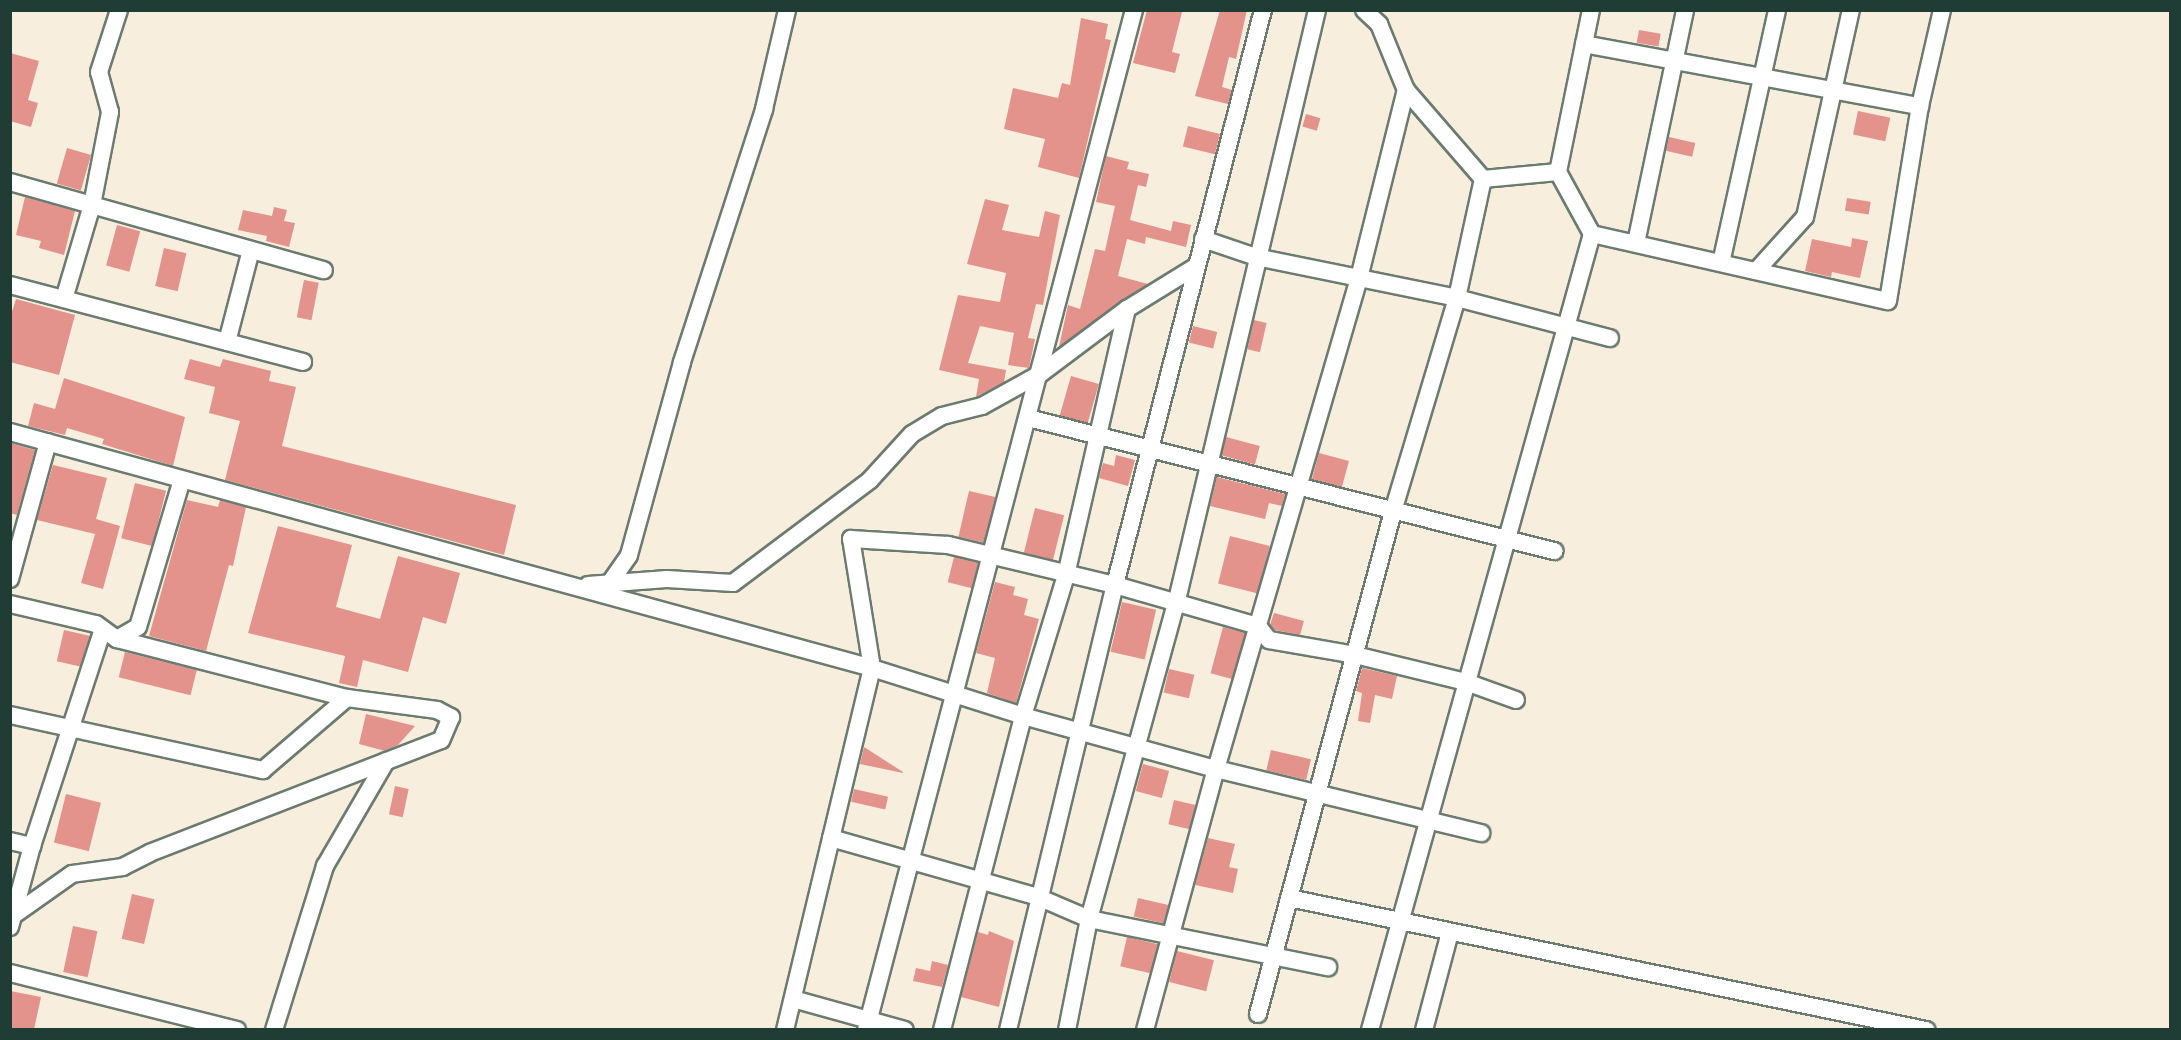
<!DOCTYPE html>
<html>
<head>
<meta charset="utf-8">
<style>
  body { margin:0 }
  #map { position:relative; width:2181px; height:1040px; overflow:hidden; background:#f7eedd; font-family:"IM FELL Double Pica",serif }
  div>[style] { position:absolute }
  .building>* { inset:0; background:#e3938b; transform-origin:0 0 }
  .roads { filter:drop-shadow(2px 0 #6b7b6f) drop-shadow(-2px 0 #6b7b6f) drop-shadow(0 2px #6b7b6f) drop-shadow(0 -2px #6b7b6f) }
  .minor>* { height:16px; margin:-8px; padding:0 8px; transform-origin:8px; border-radius:8px; background:#fff }
  span { translate:-50% -50%; white-space:nowrap; text-align:center; line-height:1.15; -webkit-text-stroke:4.5px #fff; paint-order:stroke }
  .frame { position:absolute; inset:0; border:12px solid #1f3d34; pointer-events:none }
</style>
</head>
<body>
<div id="map">
  <div class="building">
    <div style="clip-path:polygon(1147px 10px,1182px 12px,1172px 52px,1180px 54px,1175px 73px,1133px 63px)"></div>
    <div style="clip-path:polygon(1220px 10px,1247px 10px,1236px 59px,1229px 57px,1222px 87px,1232px 90px,1228px 104px,1195px 96px)"></div>
    <div style="clip-path:polygon(1081px 18px,1108px 24px,1105px 39px,1111px 40px,1079px 178px,1038px 167px,1045px 139px,1004px 129px,1013px 88px,1058px 98px,1062px 83px,1070px 85px)"></div>
    <div style="left:1639px;top:30px;width:22px;height:13px;rotate:10deg"></div>
    <div style="clip-path:polygon(10px 53px,39px 61px,28px 100px,38px 103px,31px 127px,10px 121px)"></div>
    <div style="left:1858px;top:111px;width:33px;height:24px;rotate:12deg"></div>
    <div style="left:1306px;top:114px;width:15px;height:13px;rotate:16deg"></div>
    <div style="left:1188px;top:126px;width:33px;height:21px;rotate:14deg"></div>
    <div style="left:1669px;top:137px;width:27px;height:14px;rotate:13deg"></div>
    <div style="left:67px;top:148px;width:25px;height:37px;rotate:16deg"></div>
    <div style="clip-path:polygon(1106px 156px,1129px 162px,1127px 169px,1149px 174px,1146px 187px,1138px 185px,1130px 220px,1171px 231px,1173px 221px,1191px 225px,1186px 247px,1146px 237px,1145px 244px,1127px 239px,1118px 276px,1148px 284px,1059px 347px,1068px 305px,1080px 309px,1095px 249px,1105px 251px,1115px 206px,1096px 202px)"></div>
    <div style="clip-path:polygon(25px 197px,75px 211px,64px 255px,39px 248px,41px 241px,16px 235px)"></div>
    <div style="left:1847px;top:198px;width:24px;height:13px;rotate:9deg"></div>
    <div style="clip-path:polygon(985px 199px,1009px 205px,1002px 230px,1039px 237px,1045px 211px,1060px 215px,1043px 305px,1036px 304px,1028px 338px,1035px 339px,1029px 368px,1008px 365px,1014px 333px,980px 326px,968px 363px,1006px 370px,1004px 382px,976px 397px,979px 379px,939px 370px,958px 295px,1000px 302px,1006px 273px,967px 264px)"></div>
    <div style="clip-path:polygon(274px 207px,287px 210px,284px 221px,295px 223px,289px 247px,266px 241px,267px 236px,238px 230px,243px 210px,272px 216px)"></div>
    <div style="left:117px;top:225px;width:24px;height:42px;rotate:15deg"></div>
    <div style="clip-path:polygon(1852px 238px,1868px 241px,1860px 278px,1832px 272px,1831px 277px,1805px 271px,1812px 239px,1851px 247px)"></div>
    <div style="left:164px;top:248px;width:23px;height:39px;rotate:13deg"></div>
    <div style="left:304px;top:280px;width:15px;height:38px;rotate:11deg"></div>
    <div style="clip-path:polygon(16px 299px,75px 315px,59px 375px,10px 362px,10px 318px)"></div>
    <div style="left:1254px;top:320px;width:13px;height:30px;rotate:13deg"></div>
    <div style="left:1193px;top:326px;width:25px;height:17px;rotate:14deg"></div>
    <div style="clip-path:polygon(190px 359px,220px 367px,223px 359px,271px 371px,269px 381px,296px 387px,282px 446px,516px 505px,504px 555px,225px 480px,240px 421px,209px 413px,215px 387px,184px 379px)"></div>
    <div style="left:1071px;top:376px;width:29px;height:41px;rotate:16deg"></div>
    <div style="clip-path:polygon(64px 378px,185px 417px,173px 466px,102px 444px,104px 439px,67px 428px,65px 435px,28px 426px,34px 403px,55px 409px)"></div>
    <div style="left:1226px;top:437px;width:35px;height:19px;rotate:15deg"></div>
    <div style="clip-path:polygon(10px 443px,35px 450px,17px 515px,10px 513px)"></div>
    <div style="left:1319px;top:453px;width:31px;height:27px;rotate:15deg"></div>
    <div style="clip-path:polygon(1116px 455px,1135px 460px,1128px 486px,1099px 478px,1103px 463px,1114px 466px)"></div>
    <div style="clip-path:polygon(53px 465px,107px 478px,96px 519px,120px 526px,103px 589px,81px 583px,95px 534px,37px 520px)"></div>
    <div style="clip-path:polygon(1217px 477px,1285px 494px,1282px 506px,1269px 503px,1265px 519px,1210px 506px)"></div>
    <div style="left:135px;top:483px;width:32px;height:57px;rotate:14deg"></div>
    <div style="left:969px;top:491px;width:27px;height:47px;rotate:13deg"></div>
    <div style="clip-path:polygon(187px 500px,218px 507px,220px 500px,246px 507px,233px 566px,229px 565px,206px 651px,149px 636px)"></div>
    <div style="left:1035px;top:508px;width:30px;height:46px;rotate:14deg"></div>
    <div style="clip-path:polygon(278px 526px,352px 545px,336px 607px,380px 619px,398px 556px,460px 573px,446px 624px,423px 617px,408px 672px,363px 660px,357px 687px,339px 683px,345px 656px,248px 633px)"></div>
    <div style="left:1230px;top:536px;width:41px;height:49px;rotate:14deg"></div>
    <div style="left:954px;top:557px;width:25px;height:26px;rotate:14deg"></div>
    <div style="clip-path:polygon(995px 582px,1015px 587px,1013px 595px,1028px 599px,1024px 615px,1039px 619px,1016px 703px,987px 693px,995px 658px,976px 653px)"></div>
    <div style="left:1122px;top:602px;width:35px;height:51px;rotate:13deg"></div>
    <div style="clip-path:polygon(1274px 613px,1304px 621px,1300px 635px,1275px 630px,1270px 625px)"></div>
    <div style="left:1223px;top:627px;width:23px;height:48px;rotate:15deg"></div>
    <div style="left:64px;top:630px;width:27px;height:32px;rotate:13deg"></div>
    <div style="left:125px;top:652px;width:74px;height:26px;rotate:14deg"></div>
    <div style="clip-path:polygon(1362px 668px,1397px 676px,1392px 699px,1375px 695px,1370px 723px,1358px 721px,1362px 693px,1356px 691px)"></div>
    <div style="left:1169px;top:669px;width:26px;height:24px;rotate:13deg"></div>
    <div style="clip-path:polygon(366px 714px,415px 726px,398px 745px,385px 751px,359px 744px)"></div>
    <div style="clip-path:polygon(864px 747px,903px 772px,903px 773px,860px 764px)"></div>
    <div style="left:1271px;top:750px;width:41px;height:21px;rotate:13deg"></div>
    <div style="left:1143px;top:764px;width:27px;height:28px;rotate:15deg"></div>
    <div style="left:395px;top:786px;width:14px;height:29px;rotate:12deg"></div>
    <div style="left:854px;top:789px;width:35px;height:13px;rotate:13deg"></div>
    <div style="left:66px;top:794px;width:36px;height:50px;rotate:14deg"></div>
    <div style="left:1174px;top:800px;width:22px;height:25px;rotate:13deg"></div>
    <div style="clip-path:polygon(1208px 838px,1235px 844px,1229px 867px,1238px 869px,1233px 893px,1195px 885px)"></div>
    <div style="left:132px;top:894px;width:23px;height:46px;rotate:13deg"></div>
    <div style="left:1138px;top:898px;width:31px;height:19px;rotate:13deg"></div>
    <div style="left:73px;top:926px;width:25px;height:47px;rotate:12deg"></div>
    <div style="clip-path:polygon(989px 931px,1014px 941px,999px 1007px,961px 997px,978px 932px,988px 935px)"></div>
    <div style="left:1127px;top:937px;width:32px;height:30px;rotate:13deg"></div>
    <div style="left:1177px;top:951px;width:38px;height:32px;rotate:14deg"></div>
    <div style="clip-path:polygon(932px 961px,948px 965px,942px 987px,913px 981px,916px 968px,930px 971px)"></div>
    <div style="clip-path:polygon(10px 991px,41px 997px,34px 1029px,10px 1029px)"></div>
  </div>
  <div class="roads">
    <div class="minor">
      <div style="left:1364px;top:10px;width:21px;rotate:43deg"></div>
      <div style="left:1379px;top:24px;width:71px;rotate:67.8deg"></div>
      <div style="left:1406px;top:90px;width:118px;rotate:49.1deg"></div>
      <div style="left:1483px;top:179px;width:75px;rotate:-5.3deg"></div>
      <div style="left:1584px;top:44px;width:342px;rotate:10.5deg"></div>
      <div style="left:10px;top:182px;width:326px;rotate:15.7deg"></div>
      <div style="left:1592px;top:234px;width:303px;rotate:12.8deg"></div>
      <div style="left:1888px;top:301px;width:198px;rotate:-80.7deg"></div>
      <div style="left:1920px;top:106px;width:98px;rotate:-77.1deg"></div>
      <div style="left:1203px;top:239px;width:56px;rotate:18.8deg"></div>
      <div style="left:1256px;top:257px;width:205px;rotate:11.5deg"></div>
      <div style="left:1457px;top:298px;width:158px;rotate:14.7deg"></div>
      <div style="left:1636px;top:243px;width:238px;rotate:-78.1deg"></div>
      <div style="left:1721px;top:263px;width:259px;rotate:-77.5deg"></div>
      <div style="left:1756px;top:271px;width:73px;rotate:-47.8deg"></div>
      <div style="left:1805px;top:217px;width:212px;rotate:-77.5deg"></div>
      <div style="left:10px;top:285px;width:303px;rotate:14.7deg"></div>
      <div style="left:64px;top:299px;width:98px;rotate:-73.4deg"></div>
      <div style="left:92px;top:205px;width:95px;rotate:-79deg"></div>
      <div style="left:110px;top:112px;width:41px;rotate:-105.4deg"></div>
      <div style="left:99px;top:72px;width:65px;rotate:-72.1deg"></div>
      <div style="left:227px;top:342px;width:95px;rotate:-75.4deg"></div>
      <div style="left:1028px;top:418px;width:543px;rotate:14.19deg"></div>
      <div style="left:10px;top:432px;width:894px;rotate:15.31deg"></div>
      <div style="left:872px;top:668px;width:158px;rotate:17.6deg"></div>
      <div style="left:1023px;top:716px;width:200px;rotate:15.4deg"></div>
      <div style="left:1216px;top:769px;width:273px;rotate:13.6deg"></div>
      <div style="left:10px;top:579px;width:142px;rotate:-74.5deg"></div>
      <div style="left:609px;top:584px;width:35px;rotate:-55deg"></div>
      <div style="left:629px;top:555px;width:200px;rotate:-74.6deg"></div>
      <div style="left:682px;top:362px;width:266px;rotate:-72deg"></div>
      <div style="left:764px;top:109px;width:102px;rotate:-76.9deg"></div>
      <div style="left:588px;top:585px;width:79px;rotate:-4.3deg"></div>
      <div style="left:667px;top:579px;width:66px;rotate:3.5deg"></div>
      <div style="left:733px;top:583px;width:171px;rotate:-36.9deg"></div>
      <div style="left:870px;top:480px;width:62px;rotate:-47.6deg"></div>
      <div style="left:912px;top:434px;width:35px;rotate:-31deg"></div>
      <div style="left:942px;top:416px;width:41px;rotate:-14deg"></div>
      <div style="left:982px;top:406px;width:66px;rotate:-28.9deg"></div>
      <div style="left:1040px;top:374px;width:109px;rotate:-36.8deg"></div>
      <div style="left:1127px;top:309px;width:80px;rotate:-31.7deg"></div>
      <div style="left:10px;top:604px;width:88px;rotate:13.1deg"></div>
      <div style="left:96px;top:624px;width:26px;rotate:36deg"></div>
      <div style="left:117px;top:639px;width:237px;rotate:14.4deg"></div>
      <div style="left:347px;top:698px;width:91px;rotate:7.6deg"></div>
      <div style="left:437px;top:710px;width:16px;rotate:27deg"></div>
      <div style="left:451px;top:717px;width:25px;rotate:113deg"></div>
      <div style="left:441px;top:740px;width:312px;rotate:158.8deg"></div>
      <div style="left:150px;top:853px;width:30px;rotate:153deg"></div>
      <div style="left:123px;top:867px;width:51px;rotate:172.2deg"></div>
      <div style="left:72px;top:874px;width:71px;rotate:144.7deg"></div>
      <div style="left:117px;top:639px;width:24px;rotate:-30deg"></div>
      <div style="left:138px;top:627px;width:154px;rotate:-73.4deg"></div>
      <div style="left:10px;top:715px;width:259px;rotate:12.3deg"></div>
      <div style="left:263px;top:770px;width:111px;rotate:-40.6deg"></div>
      <div style="left:831px;top:838px;width:215px;rotate:15.9deg"></div>
      <div style="left:1038px;top:897px;width:56px;rotate:23.3deg"></div>
      <div style="left:1089px;top:919px;width:244px;rotate:11.4deg"></div>
      <div style="left:10px;top:841px;width:23px;rotate:13deg"></div>
      <div style="left:1289px;top:898px;width:651px;rotate:11.71deg"></div>
      <div style="left:10px;top:927px;width:84px;rotate:-74.8deg"></div>
      <div style="left:32px;top:846px;width:228px;rotate:-71.9deg"></div>
      <div style="left:10px;top:973px;width:234px;rotate:14.1deg"></div>
      <div style="left:793px;top:999px;width:116px;rotate:15.5deg"></div>
      <div style="left:1258px;top:1014px;width:524px;rotate:-74.96deg"></div>
      <div style="left:1394px;top:508px;width:219px;rotate:-73.3deg"></div>
      <div style="left:1457px;top:298px;width:122px;rotate:-77.7deg"></div>
      <div style="left:274px;top:1030px;width:172px;rotate:-72.7deg"></div>
      <div style="left:325px;top:866px;width:121px;rotate:-59.8deg"></div>
      <div style="left:785px;top:1030px;width:372px;rotate:-76.5deg"></div>
      <div style="left:872px;top:668px;width:131px;rotate:-99.2deg"></div>
      <div style="left:851px;top:539px;width:97px;rotate:3.5deg"></div>
      <div style="left:948px;top:545px;width:172px;rotate:13.5deg"></div>
      <div style="left:1115px;top:585px;width:149px;rotate:16deg"></div>
      <div style="left:1258px;top:626px;width:18px;rotate:52deg"></div>
      <div style="left:1269px;top:640px;width:87px;rotate:9.9deg"></div>
      <div style="left:1355px;top:655px;width:114px;rotate:13.7deg"></div>
      <div style="left:1466px;top:682px;width:53px;rotate:19.8deg"></div>
      <div style="left:866px;top:1030px;width:1055px;rotate:-75.28deg"></div>
      <div style="left:942px;top:1030px;width:324px;rotate:-75.5deg"></div>
      <div style="left:1023px;top:716px;width:147px;rotate:-73deg"></div>
      <div style="left:1066px;top:575px;width:273px;rotate:-77.1deg"></div>
      <div style="left:1008px;top:1030px;width:458px;rotate:-76.5deg"></div>
      <div style="left:1115px;top:585px;width:594px;rotate:-75.57deg"></div>
      <div style="left:1067px;top:1030px;width:113px;rotate:-78.8deg"></div>
      <div style="left:1089px;top:919px;width:331px;rotate:-74.6deg"></div>
      <div style="left:1177px;top:600px;width:606px;rotate:-76.65deg"></div>
      <div style="left:1145px;top:1030px;width:270px;rotate:-74.8deg"></div>
      <div style="left:1216px;top:769px;width:511px;rotate:-73.76deg"></div>
      <div style="left:1359px;top:278px;width:194px;rotate:-76deg"></div>
      <div style="left:1370px;top:1030px;width:826px;rotate:-74.42deg"></div>
      <div style="left:1592px;top:234px;width:71px;rotate:-118.7deg"></div>
      <div style="left:1558px;top:172px;width:165px;rotate:-78.5deg"></div>
      <div style="left:1424px;top:1030px;width:101px;rotate:-75.1deg"></div>
    </div>
  </div>
  <div class="frame"></div>
</div>
</body>
</html>
